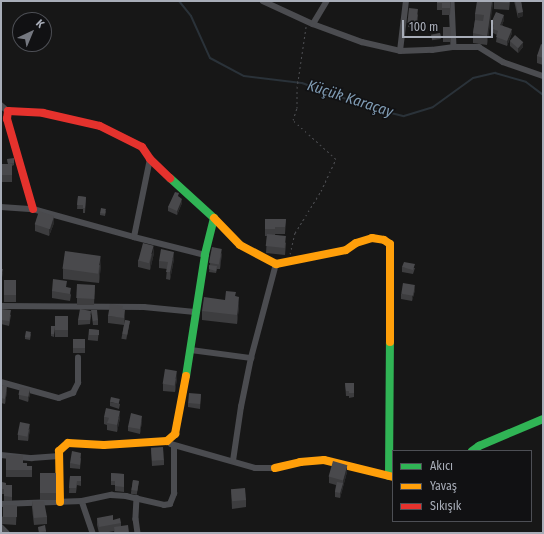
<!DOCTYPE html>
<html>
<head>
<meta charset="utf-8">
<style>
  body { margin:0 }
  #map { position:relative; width:544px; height:534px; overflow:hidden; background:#171717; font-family:"Fira Sans Condensed",sans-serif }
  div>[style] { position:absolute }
  .stream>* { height:2px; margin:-1px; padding:0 1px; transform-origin:1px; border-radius:1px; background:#2a3239 }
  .path>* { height:1px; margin-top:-0.5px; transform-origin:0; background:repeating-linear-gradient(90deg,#4d4e52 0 2px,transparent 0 5px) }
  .street>* { height:5.5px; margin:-2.75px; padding:0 2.75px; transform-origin:2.75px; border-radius:2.75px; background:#4b4c50 }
  .fast>* { height:8px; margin:-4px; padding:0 4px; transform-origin:4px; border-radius:4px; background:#30b455 }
  .slow>* { height:8px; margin:-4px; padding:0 4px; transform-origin:4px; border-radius:4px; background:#ff9f0a }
  .jam>* { height:8px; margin:-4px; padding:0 4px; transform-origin:4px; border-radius:4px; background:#e5322d }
  .wall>* { inset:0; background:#3d3d3f; transform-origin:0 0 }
  .shaded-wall>* { inset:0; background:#29292a }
  .building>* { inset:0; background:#49494c; transform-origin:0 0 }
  span { translate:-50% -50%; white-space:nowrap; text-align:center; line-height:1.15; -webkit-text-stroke:3px #111113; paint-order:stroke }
  .water-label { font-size:15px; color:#7f9bb3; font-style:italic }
  .frame { position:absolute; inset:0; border:2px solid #a8adb8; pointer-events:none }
  .legend { position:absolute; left:392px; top:450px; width:140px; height:72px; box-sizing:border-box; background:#111113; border:1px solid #4d4f55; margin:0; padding:5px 7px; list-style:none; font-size:12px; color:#a8adb8 }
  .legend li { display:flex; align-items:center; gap:8px; height:20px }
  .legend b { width:20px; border:1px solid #4d4f55 }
  .north { position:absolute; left:12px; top:12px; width:40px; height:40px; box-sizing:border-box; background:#111113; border:1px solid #4d4f55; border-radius:50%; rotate:44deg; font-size:11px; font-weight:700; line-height:16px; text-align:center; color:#a8adb8 }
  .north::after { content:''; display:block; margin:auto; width:14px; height:18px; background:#757880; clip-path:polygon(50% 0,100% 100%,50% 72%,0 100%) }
  .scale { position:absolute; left:402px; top:20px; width:91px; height:18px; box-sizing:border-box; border:2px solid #a8adb8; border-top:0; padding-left:5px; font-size:12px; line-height:14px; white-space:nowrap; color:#a8adb8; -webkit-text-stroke:3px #111113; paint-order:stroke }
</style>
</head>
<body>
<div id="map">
  <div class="stream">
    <div style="left:179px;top:1px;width:19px;rotate:51deg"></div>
    <div style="left:191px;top:16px;width:46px;rotate:65.7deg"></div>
    <div style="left:210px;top:58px;width:38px;rotate:28deg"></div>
    <div style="left:244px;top:76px;width:58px;rotate:6.9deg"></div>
    <div style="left:302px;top:83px;width:73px;rotate:19.9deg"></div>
    <div style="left:371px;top:108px;width:34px;rotate:14deg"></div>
    <div style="left:404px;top:116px;width:30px;rotate:-17deg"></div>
    <div style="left:433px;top:107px;width:49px;rotate:-35.9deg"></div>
    <div style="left:473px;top:78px;width:23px;rotate:-13deg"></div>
    <div style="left:495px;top:73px;width:32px;rotate:16deg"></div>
    <div style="left:526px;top:82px;width:21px;rotate:37deg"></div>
  </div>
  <div class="path">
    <div style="left:290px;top:254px;width:22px;rotate:-77deg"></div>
    <div style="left:295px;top:233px;width:49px;rotate:-58.2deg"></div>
    <div style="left:321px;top:191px;width:35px;rotate:-65deg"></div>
    <div style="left:336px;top:159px;width:58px;rotate:-137.8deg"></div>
    <div style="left:293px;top:120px;width:13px;rotate:-72deg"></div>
    <div style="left:297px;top:108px;width:20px;rotate:-90deg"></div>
    <div style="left:297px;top:88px;width:62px;rotate:-81.6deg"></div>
  </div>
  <div class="street">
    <div style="left:263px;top:1px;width:55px;rotate:24.7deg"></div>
    <div style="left:313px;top:24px;width:52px;rotate:20.2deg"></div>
    <div style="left:362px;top:42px;width:39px;rotate:13deg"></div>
    <div style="left:400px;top:51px;width:32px;rotate:-2deg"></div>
    <div style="left:432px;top:50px;width:22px;rotate:-8deg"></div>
    <div style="left:454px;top:47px;width:25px"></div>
    <div style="left:479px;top:47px;width:28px;rotate:32deg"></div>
    <div style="left:503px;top:62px;width:42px;rotate:19.3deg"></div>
    <div style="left:452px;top:1px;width:46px;rotate:87.5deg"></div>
    <div style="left:313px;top:24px;width:27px;rotate:-59deg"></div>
    <div style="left:400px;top:51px;width:50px;rotate:-83.2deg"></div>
    <div style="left:1px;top:105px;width:9px;rotate:41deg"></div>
    <div style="left:1px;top:207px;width:32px;rotate:4deg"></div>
    <div style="left:33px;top:209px;width:105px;rotate:15.5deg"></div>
    <div style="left:134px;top:237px;width:73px;rotate:14.2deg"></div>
    <div style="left:134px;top:237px;width:80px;rotate:-78.4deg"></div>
    <div style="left:1px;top:306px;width:143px;rotate:0.4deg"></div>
    <div style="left:144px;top:307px;width:51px;rotate:5.6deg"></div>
    <div style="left:191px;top:350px;width:61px;rotate:7.6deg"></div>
    <div style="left:1px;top:382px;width:60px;rotate:15.4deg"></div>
    <div style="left:59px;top:398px;width:15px;rotate:-20deg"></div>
    <div style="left:73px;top:393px;width:11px;rotate:-63deg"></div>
    <div style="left:78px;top:383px;width:25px;rotate:-90deg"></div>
    <div style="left:171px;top:444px;width:87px;rotate:15.9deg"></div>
    <div style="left:255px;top:468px;width:20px"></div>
    <div style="left:1px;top:455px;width:31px;rotate:6deg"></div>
    <div style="left:32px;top:458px;width:27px;rotate:-4deg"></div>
    <div style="left:233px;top:461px;width:55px;rotate:-81.6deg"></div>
    <div style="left:241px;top:407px;width:50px;rotate:-78.5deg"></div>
    <div style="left:251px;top:358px;width:97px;rotate:-75.1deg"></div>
    <div style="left:137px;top:498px;width:21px;rotate:93deg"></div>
    <div style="left:136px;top:519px;width:14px;rotate:82deg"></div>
    <div style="left:82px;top:501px;width:34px;rotate:71deg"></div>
    <div style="left:1px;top:504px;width:81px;rotate:-2.1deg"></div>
    <div style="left:82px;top:501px;width:30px;rotate:-12deg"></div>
    <div style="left:111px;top:495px;width:15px;rotate:4deg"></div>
    <div style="left:126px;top:496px;width:39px;rotate:13deg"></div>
    <div style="left:164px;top:505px;width:6px;rotate:-9deg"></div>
    <div style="left:170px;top:504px;width:11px;rotate:-68deg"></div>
    <div style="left:174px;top:494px;width:48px;rotate:-90deg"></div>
    <div style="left:1px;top:527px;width:8px;rotate:45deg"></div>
  </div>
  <div class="fast">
    <div style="left:170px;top:178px;width:59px;rotate:42.3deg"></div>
    <div style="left:214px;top:218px;width:38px;rotate:104deg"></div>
    <div style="left:205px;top:255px;width:122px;rotate:98.9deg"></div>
    <div style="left:472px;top:451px;width:9px;rotate:-36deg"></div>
    <div style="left:479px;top:446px;width:69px;rotate:-22.9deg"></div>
    <div style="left:389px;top:476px;width:134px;rotate:-89.6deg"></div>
  </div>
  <div class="slow">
    <div style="left:214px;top:218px;width:37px;rotate:46deg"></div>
    <div style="left:240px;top:245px;width:41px;rotate:27.8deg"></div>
    <div style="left:276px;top:264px;width:71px;rotate:-11.3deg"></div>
    <div style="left:346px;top:250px;width:12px;rotate:-35deg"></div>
    <div style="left:356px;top:243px;width:17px;rotate:-17deg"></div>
    <div style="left:372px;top:238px;width:12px;rotate:9deg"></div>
    <div style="left:384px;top:240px;width:7px;rotate:34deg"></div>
    <div style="left:390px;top:244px;width:98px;rotate:90deg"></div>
    <div style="left:275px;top:468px;width:26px;rotate:-13deg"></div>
    <div style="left:300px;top:462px;width:24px;rotate:-5deg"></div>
    <div style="left:324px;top:460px;width:71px;rotate:13.8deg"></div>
    <div style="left:60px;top:502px;width:51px;rotate:-91.1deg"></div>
    <div style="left:59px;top:451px;width:12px;rotate:-42deg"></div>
    <div style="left:68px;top:443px;width:36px;rotate:3deg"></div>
    <div style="left:104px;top:445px;width:63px;rotate:-3.6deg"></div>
    <div style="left:167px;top:441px;width:11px;rotate:-41deg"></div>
    <div style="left:175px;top:434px;width:59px;rotate:-79.3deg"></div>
  </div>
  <div class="jam">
    <div style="left:33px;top:209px;width:94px;rotate:-106.1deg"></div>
    <div style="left:7px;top:119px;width:8px;rotate:-83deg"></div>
    <div style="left:8px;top:111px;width:35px;rotate:3deg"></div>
    <div style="left:43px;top:113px;width:58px;rotate:12.8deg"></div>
    <div style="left:100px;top:126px;width:47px;rotate:26.6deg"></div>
    <div style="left:142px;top:147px;width:14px;rotate:56deg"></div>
    <div style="left:150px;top:159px;width:28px;rotate:44deg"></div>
  </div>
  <div class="wall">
    <div style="clip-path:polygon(451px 1px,450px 15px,442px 15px,442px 10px,437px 10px,437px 3px)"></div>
    <div style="clip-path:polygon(493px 1px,487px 45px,473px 43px,473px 33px,475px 20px,475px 14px)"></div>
    <div style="clip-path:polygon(494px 1px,510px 1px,509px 10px,494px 9px)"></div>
    <div style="clip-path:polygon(514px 1px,521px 1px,523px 16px,518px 18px)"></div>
    <div style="clip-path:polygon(418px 14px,417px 28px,408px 27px,408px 23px)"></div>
    <div style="clip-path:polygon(504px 20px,502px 25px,512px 33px,507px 46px,496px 42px,497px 35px,493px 33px,493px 29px,491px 28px,491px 23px)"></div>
    <div style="left:443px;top:27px;width:8px;height:15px"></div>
    <div style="left:440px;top:33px;width:6px;height:9px;rotate:81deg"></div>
    <div style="clip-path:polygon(510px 41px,523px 47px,518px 53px,510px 46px)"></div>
    <div style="clip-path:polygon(543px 45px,543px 65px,537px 63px,537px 56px)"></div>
    <div style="clip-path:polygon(7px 159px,14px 163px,14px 165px,12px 166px,12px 182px,1px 182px,1px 164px,8px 164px)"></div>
    <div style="clip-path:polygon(78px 196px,86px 197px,85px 213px,83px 213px,83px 209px,77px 209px)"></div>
    <div style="clip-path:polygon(179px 197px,182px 203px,177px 215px,168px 211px,168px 207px)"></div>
    <div style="clip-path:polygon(106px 211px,105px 216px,100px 215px,100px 213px)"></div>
    <div style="clip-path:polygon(265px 219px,286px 219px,285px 234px,275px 234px,275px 235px,286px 243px,285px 255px,266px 253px,267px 236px,265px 236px)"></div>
    <div style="clip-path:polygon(54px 223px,49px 236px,35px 231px,35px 224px)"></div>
    <div style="clip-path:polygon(154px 253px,150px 270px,138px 267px,138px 260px)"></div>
    <div style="clip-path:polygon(222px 253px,220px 269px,217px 269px,216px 273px,209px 272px,210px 263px)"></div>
    <div style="clip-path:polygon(174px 259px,170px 280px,166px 279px,167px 269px,159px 268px,159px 261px)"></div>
    <div style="clip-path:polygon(101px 265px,99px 283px,63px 279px,63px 269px)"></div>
    <div style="clip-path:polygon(402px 267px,415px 268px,413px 274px,402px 272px)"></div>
    <div style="left:4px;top:280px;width:12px;height:22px"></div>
    <div style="clip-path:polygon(95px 285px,94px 305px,77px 305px,77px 298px)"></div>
    <div style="clip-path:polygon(67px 287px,71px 295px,70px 301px,52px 298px,52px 291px)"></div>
    <div style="clip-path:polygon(415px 290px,412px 301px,401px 299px,401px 294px)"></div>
    <div style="clip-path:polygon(236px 296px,239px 306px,237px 324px,202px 320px,202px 311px,225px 300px)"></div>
    <div style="clip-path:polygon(1px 309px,11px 315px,9px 326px,1px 324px)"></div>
    <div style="clip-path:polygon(91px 310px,98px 320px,98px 325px,93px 325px)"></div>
    <div style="clip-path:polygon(91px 315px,90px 324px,78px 325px,78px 320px)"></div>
    <div style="left:55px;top:316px;width:13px;height:21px"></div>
    <div style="clip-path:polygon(108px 316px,125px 317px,124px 325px,108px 323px)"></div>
    <div style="left:125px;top:320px;width:5px;height:19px;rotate:11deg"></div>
    <div style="clip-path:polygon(51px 326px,55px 326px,54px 337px,51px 336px)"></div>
    <div style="left:89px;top:329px;width:10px;height:11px;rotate:6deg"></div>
    <div style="clip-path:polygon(31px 334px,30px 340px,25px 339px,25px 337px)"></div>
    <div style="left:73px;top:339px;width:12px;height:14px"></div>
    <div style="clip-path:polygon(177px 378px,175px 392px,163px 391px,163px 384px)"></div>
    <div style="clip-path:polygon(345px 383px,354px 383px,354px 397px,349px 398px,349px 396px,346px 396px)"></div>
    <div style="clip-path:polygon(1px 385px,7px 391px,5px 404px,1px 403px)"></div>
    <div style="clip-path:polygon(30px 394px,28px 402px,19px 399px,19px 395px)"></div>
    <div style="clip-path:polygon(201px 394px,200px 409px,188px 407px,188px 403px)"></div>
    <div style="clip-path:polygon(110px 402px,120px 404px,119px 409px,110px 406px)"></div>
    <div style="clip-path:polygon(104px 417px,120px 418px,117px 432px,107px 430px,107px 425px,104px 424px)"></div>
    <div style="clip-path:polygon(142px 421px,140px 434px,128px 431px,128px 427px)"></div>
    <div style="clip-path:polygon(30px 429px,28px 441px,18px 440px,18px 435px)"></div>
    <div style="clip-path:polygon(151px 448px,164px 460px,164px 465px,152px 466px)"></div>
    <div style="clip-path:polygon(6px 455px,23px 463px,27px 466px,32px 466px,32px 477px,6px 477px)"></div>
    <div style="clip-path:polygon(81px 458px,80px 469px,70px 468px,70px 463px)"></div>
    <div style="clip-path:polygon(347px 472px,340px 498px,335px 497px,335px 492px,336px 485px,329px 483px,329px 476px)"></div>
    <div style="left:40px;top:473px;width:16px;height:27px"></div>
    <div style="clip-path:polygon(111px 473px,124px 474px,124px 492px,115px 491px,115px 485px,111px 485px)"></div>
    <div style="clip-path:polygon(70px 476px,81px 476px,81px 486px,77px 485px,76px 493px,69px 493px)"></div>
    <div style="left:133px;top:480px;width:6px;height:14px;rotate:9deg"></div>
    <div style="clip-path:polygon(1px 485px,12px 485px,12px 501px,4px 501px,4px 494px,1px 494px)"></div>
    <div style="clip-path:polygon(231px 489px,246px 500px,246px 507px,232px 509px)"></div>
    <div style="clip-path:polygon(32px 501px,47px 517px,47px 524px,34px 525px,32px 508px)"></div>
    <div style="clip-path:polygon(17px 505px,16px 525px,2px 524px,2px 517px)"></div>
    <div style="clip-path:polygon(97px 518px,113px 520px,121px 523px,121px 526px,129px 533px,114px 533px,114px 531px,104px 533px,99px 533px,97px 525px)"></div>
    <div style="clip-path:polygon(38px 527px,46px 531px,46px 533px,39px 533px)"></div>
  </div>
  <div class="shaded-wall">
    <div style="clip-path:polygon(492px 1px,493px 1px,493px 5px,487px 45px,487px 36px)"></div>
    <div style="clip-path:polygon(523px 12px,523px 16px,518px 18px,518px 13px)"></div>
    <div style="clip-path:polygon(504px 15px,504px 20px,500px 29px,500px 25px)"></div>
    <div style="clip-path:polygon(512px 29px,512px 33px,507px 46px,507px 41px)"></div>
    <div style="clip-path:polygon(523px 42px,523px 47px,518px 53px,518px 48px)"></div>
    <div style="clip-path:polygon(182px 199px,182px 203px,177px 215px,177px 211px)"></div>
    <div style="clip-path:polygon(54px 216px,54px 223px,49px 236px,49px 229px)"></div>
    <div style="clip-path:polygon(154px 246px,154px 253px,150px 270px,150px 263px)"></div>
    <div style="clip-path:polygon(222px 249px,222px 253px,220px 269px,220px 265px)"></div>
    <div style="clip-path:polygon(174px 252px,174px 259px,170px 280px,170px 272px)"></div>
    <div style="clip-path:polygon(101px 256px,101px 265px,99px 283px,99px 274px)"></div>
    <div style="clip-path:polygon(3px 269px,3px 274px,1px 281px,1px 276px)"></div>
    <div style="clip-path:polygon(415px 285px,415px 290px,412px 301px,412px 296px)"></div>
    <div style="clip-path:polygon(239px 297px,239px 306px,237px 324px,237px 315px)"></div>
    <div style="clip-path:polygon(125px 310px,125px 317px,124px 325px,124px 318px)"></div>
    <div style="clip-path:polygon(177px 371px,177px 378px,175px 392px,175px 385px)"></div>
    <div style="clip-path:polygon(7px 386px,7px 391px,5px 404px,5px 399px)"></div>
    <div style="clip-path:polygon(30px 389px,30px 394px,28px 402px,28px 397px)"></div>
    <div style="clip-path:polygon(120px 411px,120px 418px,117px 432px,117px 425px)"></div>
    <div style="clip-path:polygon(142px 416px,142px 421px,140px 434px,140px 429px)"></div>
    <div style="clip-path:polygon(30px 424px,30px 429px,28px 441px,28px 437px)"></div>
    <div style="clip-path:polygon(347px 465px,347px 472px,343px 487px,343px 480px)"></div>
    <div style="clip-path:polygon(343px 483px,343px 488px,340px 498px,340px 493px)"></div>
  </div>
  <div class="building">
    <div style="clip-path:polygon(437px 1px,450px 1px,450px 8px,442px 8px,442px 3px,437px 3px)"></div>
    <div style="clip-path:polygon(477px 1px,492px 1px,487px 36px,473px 33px,475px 20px,483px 21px,484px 15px,475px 14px)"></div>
    <div style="clip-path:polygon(494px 1px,510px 1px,509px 3px,494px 2px)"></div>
    <div style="clip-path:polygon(515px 1px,521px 1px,523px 12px,518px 13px)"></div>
    <div style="left:409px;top:8px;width:9px;height:15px;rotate:6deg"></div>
    <div style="clip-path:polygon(496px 12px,504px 15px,500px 25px,512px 29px,507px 41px,496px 37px,498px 31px,493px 29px,494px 25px,491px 23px)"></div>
    <div style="left:443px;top:27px;width:8px;height:11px"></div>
    <div style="left:440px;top:33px;width:4px;height:9px;rotate:76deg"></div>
    <div style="left:515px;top:35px;width:11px;height:8px;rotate:41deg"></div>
    <div style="clip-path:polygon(541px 44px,543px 45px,543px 58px,537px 56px)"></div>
    <div style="clip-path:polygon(14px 158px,14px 163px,8px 164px,7px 159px)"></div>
    <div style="left:1px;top:164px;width:11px;height:11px"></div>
    <div style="clip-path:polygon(175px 192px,179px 193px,178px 196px,182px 199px,177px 211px,168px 207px)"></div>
    <div style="clip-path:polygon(78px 196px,86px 197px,85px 208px,83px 208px,83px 205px,77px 205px)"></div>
    <div style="left:101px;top:208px;width:5px;height:5px;rotate:11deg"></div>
    <div style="left:39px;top:211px;width:16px;height:14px;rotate:18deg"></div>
    <div style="clip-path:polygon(265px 219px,286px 219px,285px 227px,275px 227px,275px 229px,265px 229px)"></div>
    <div style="left:267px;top:234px;width:19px;height:12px;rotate:6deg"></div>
    <div style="left:143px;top:243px;width:11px;height:18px;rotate:15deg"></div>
    <div style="left:212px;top:247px;width:10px;height:16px;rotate:11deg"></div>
    <div style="clip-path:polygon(161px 249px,174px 252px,170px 272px,166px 272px,168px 262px,159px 261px)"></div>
    <div style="left:65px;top:251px;width:36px;height:18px;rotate:8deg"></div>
    <div style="clip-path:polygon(404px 262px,415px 264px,413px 270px,402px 267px)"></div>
    <div style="clip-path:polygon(209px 265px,217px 266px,216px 271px,209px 269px)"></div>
    <div style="clip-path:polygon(1px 269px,3px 269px,1px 276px)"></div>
    <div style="clip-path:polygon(53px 279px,67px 281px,66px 287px,71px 288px,70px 294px,52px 291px)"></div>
    <div style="left:4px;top:280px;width:12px;height:15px"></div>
    <div style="left:403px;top:283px;width:12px;height:11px;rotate:9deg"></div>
    <div style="left:77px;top:284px;width:18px;height:14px;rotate:3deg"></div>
    <div style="clip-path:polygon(226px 291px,236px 292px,235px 296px,239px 297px,237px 315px,202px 311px,204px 297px,225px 300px)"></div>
    <div style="clip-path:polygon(110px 304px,123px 306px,122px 309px,125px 310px,124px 318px,108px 316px)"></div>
    <div style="clip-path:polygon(1px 309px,11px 310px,9px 321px,1px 320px)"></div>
    <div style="clip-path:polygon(80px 309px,91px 311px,90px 320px,78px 320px)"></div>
    <div style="clip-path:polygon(91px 310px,97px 310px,98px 320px,93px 321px)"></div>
    <div style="left:55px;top:316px;width:13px;height:14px"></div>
    <div style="left:125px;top:320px;width:5px;height:14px;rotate:11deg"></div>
    <div style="clip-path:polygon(51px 326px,55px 326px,54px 334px,51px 334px)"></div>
    <div style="clip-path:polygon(89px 329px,99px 330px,99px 335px,89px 335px)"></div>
    <div style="left:26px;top:331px;width:5px;height:6px;rotate:11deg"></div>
    <div style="left:73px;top:339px;width:12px;height:9px"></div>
    <div style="left:165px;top:369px;width:12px;height:15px;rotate:9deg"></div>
    <div style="clip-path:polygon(345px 383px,354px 383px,354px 393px,349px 393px,349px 391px,346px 391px)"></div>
    <div style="clip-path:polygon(1px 385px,7px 386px,5px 399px,1px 398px)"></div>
    <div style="left:20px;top:387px;width:10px;height:8px;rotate:11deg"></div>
    <div style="left:189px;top:393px;width:12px;height:10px;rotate:5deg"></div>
    <div style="left:111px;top:397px;width:9px;height:5px;rotate:13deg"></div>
    <div style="clip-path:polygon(106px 408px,120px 411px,117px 425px,107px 423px,109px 418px,104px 417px)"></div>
    <div style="clip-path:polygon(131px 413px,142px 416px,140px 429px,128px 427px)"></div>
    <div style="left:20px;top:422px;width:10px;height:13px;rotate:11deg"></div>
    <div style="left:163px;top:447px;width:13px;height:12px;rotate:86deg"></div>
    <div style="clip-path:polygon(72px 451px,81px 453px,80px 465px,70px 463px)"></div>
    <div style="clip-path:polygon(6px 455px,23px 455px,23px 463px,27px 463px,27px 466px,32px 466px,32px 470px,6px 470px)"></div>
    <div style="left:333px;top:461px;width:15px;height:16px;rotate:16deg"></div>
    <div style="left:40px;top:473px;width:16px;height:20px"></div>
    <div style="clip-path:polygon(111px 473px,124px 474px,124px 487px,115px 486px,115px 481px,111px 481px)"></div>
    <div style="clip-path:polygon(70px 476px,81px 476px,81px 481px,77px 481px,76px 488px,69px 488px)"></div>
    <div style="left:133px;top:480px;width:6px;height:10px;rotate:9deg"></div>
    <div style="clip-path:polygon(2px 482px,6px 483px,6px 485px,1px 485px)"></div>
    <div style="clip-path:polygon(337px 482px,343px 483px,340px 493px,335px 492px)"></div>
    <div style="clip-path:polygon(1px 485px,12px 485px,12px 497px,4px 496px,4px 489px,1px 489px)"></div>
    <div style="left:245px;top:488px;width:12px;height:14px;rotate:85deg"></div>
    <div style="clip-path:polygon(32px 501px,44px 501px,47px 517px,34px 518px)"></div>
    <div style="left:3px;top:505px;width:14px;height:12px"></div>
    <div style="clip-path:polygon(113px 515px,113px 520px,120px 518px,121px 523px,99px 527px,97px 518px)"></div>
    <div style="clip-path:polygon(45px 525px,46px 531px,39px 532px,38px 527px)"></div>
    <div style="clip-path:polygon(128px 525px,129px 533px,115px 533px,114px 527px)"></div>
  </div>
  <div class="water-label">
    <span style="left:350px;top:99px;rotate:18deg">Küçük Karaçay</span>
  </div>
  <div class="frame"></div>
  <ul class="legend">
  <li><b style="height:5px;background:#30b455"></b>Akıcı</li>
  <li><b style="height:5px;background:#ff9f0a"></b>Yavaş</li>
  <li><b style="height:5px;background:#e5322d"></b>Sıkışık</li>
  </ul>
  <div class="north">K</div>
  <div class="scale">100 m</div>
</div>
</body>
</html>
